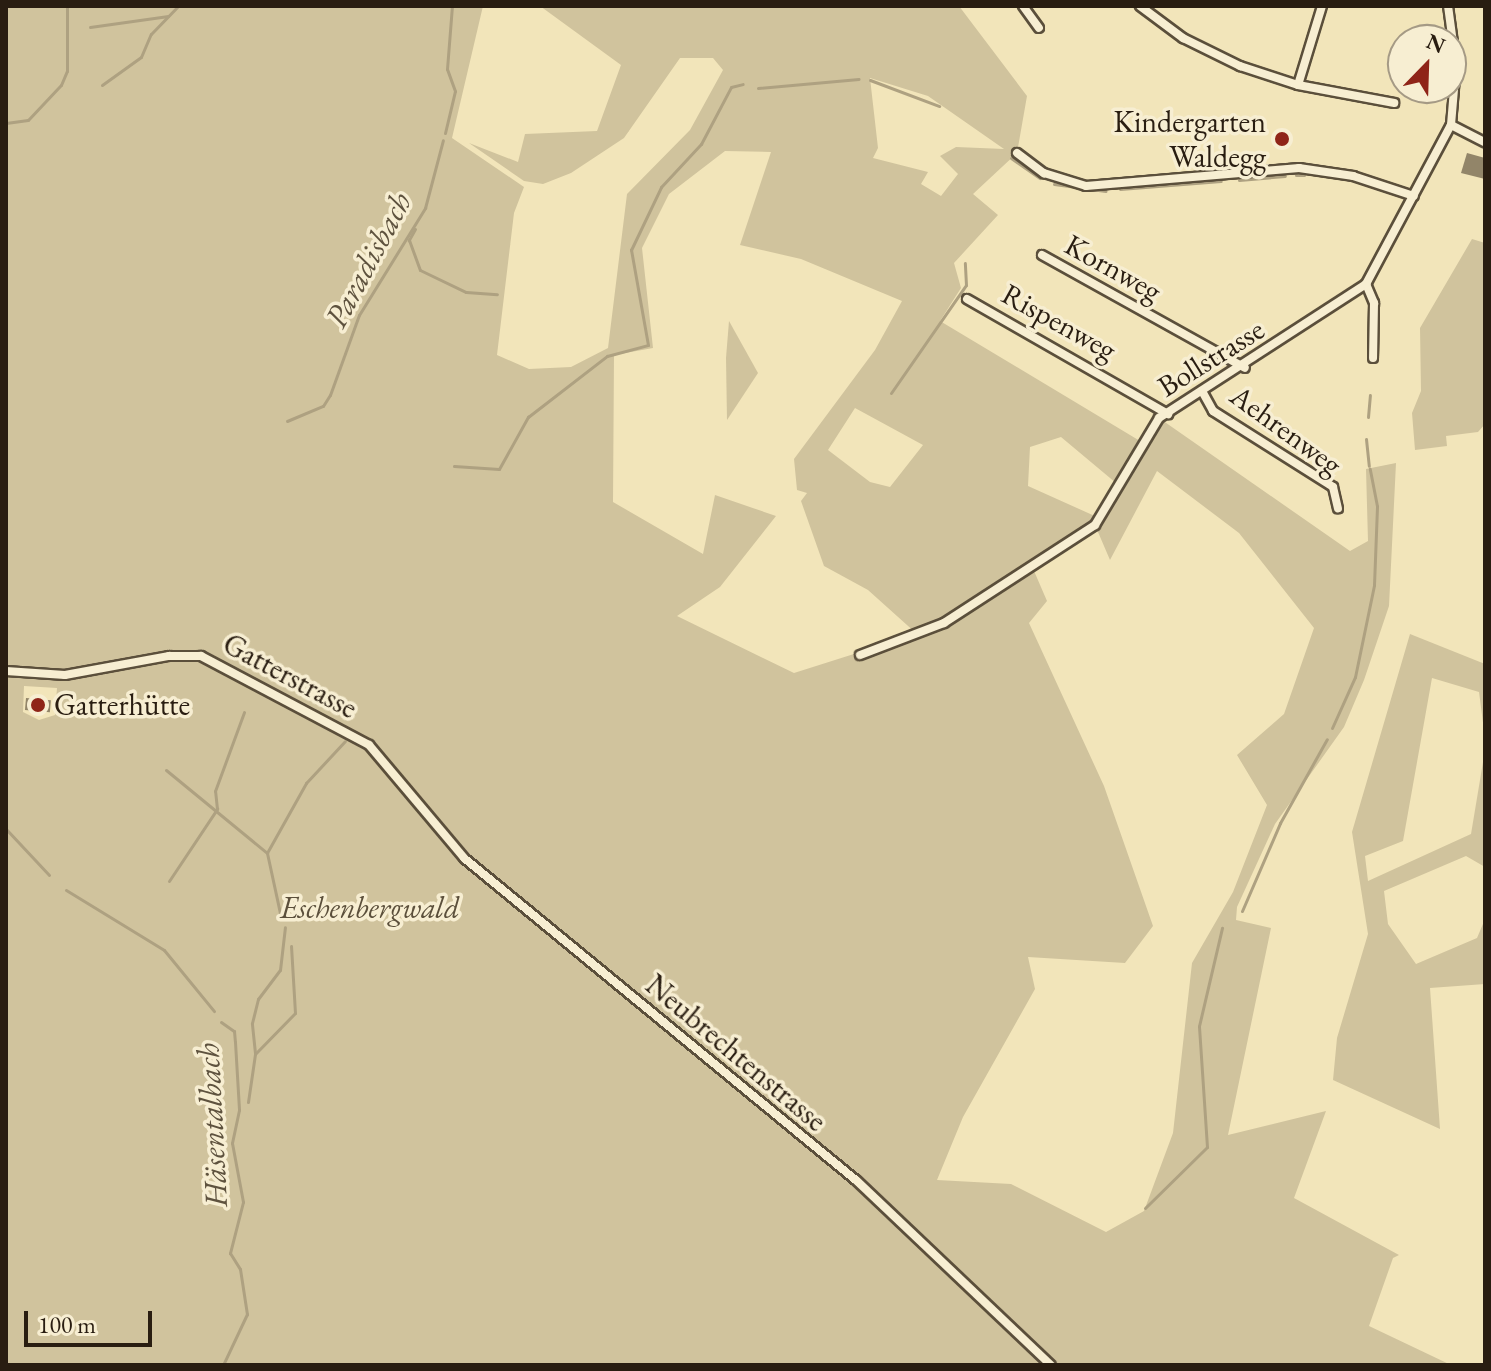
<!DOCTYPE html>
<html>
<head>
<meta charset="utf-8">
<style>
  body { margin:0 }
  #map { position:relative; width:1491px; height:1371px; overflow:hidden; background:#f2e5ba; font-family:"EB Garamond",serif }
  div>[style] { position:absolute }
  .green>* { inset:0; background:#d0c39d }
  .stream>* { height:3px; margin:-1.5px; padding:0 1.5px; transform-origin:1.5px; border-radius:1.5px; background:#aea181 }
  .building>* { inset:0; background:#928569; transform-origin:0 0 }
  .roads { filter:drop-shadow(2px 0 #5b4f3b) drop-shadow(-2px 0 #5b4f3b) drop-shadow(0 2px #5b4f3b) drop-shadow(0 -2px #5b4f3b) }
  .street>* { height:8px; margin:-4px; padding:0 4px; transform-origin:4px; border-radius:4px; background:#f7eed2 }
  .dots>* { width:22px; height:22px; translate:-50% -50%; box-sizing:border-box; border:4px solid #f7eed2; border-radius:50% }
  span { translate:-50% -50%; white-space:nowrap; text-align:center; line-height:1.15; -webkit-text-stroke:7px #f7eed2; paint-order:stroke }
  .poi-label { font-size:30px; color:#291d11 }
  .right { translate:-100% -50%; text-align:right }
  .left { translate:0 -50%; text-align:left }
  .street-label { font-size:30px; color:#291d11 }
  .park-label { font-size:30px; color:#5b4f3b; font-style:italic }
  .water-label { font-size:32px; color:#5e523e; font-style:italic }
  .frame { position:absolute; inset:0; border:8px solid #291d11; pointer-events:none }
  .north { position:absolute; left:1387px; top:24px; width:80px; height:80px; box-sizing:border-box; background:#f7eed2; border:2px solid #a59a85; border-radius:50%; rotate:23deg; font-size:22px; font-weight:700; line-height:32px; text-align:center; color:#291d11 }
  .north::after { content:''; display:block; margin:auto; width:28px; height:36px; background:#8f2418; clip-path:polygon(50% 0,100% 100%,50% 72%,0 100%) }
  .scale { position:absolute; left:24px; top:1311px; width:128px; height:36px; box-sizing:border-box; border:4px solid #291d11; border-top:0; padding-left:10px; font-size:24px; line-height:28px; white-space:nowrap; color:#291d11; -webkit-text-stroke:6px #f7eed2; paint-order:stroke }
</style>
</head>
<body>
<div id="map">
  <div class="green">
    <div style="clip-path:polygon(evenodd,6px 6px,483px 6px,452px 138px,524px 187px,514px 213px,497px 355px,529px 369px,571px 367px,608px 348px,627px 194px,690px 130px,723px 70px,713px 58px,680px 58px,624px 138px,571px 173px,543px 184px,524px 181px,469px 143px,518px 162px,525px 134px,597px 131px,621px 65px,540px 6px,959px 6px,1027px 96px,1017px 153px,973px 194px,998px 215px,954px 263px,961px 288px,940px 321px,1140px 441px,1159px 418px,1350px 551px,1368px 541px,1366px 469px,1396px 463px,1389px 606px,1364px 680px,1344px 727px,1275px 824px,1237px 907px,1236px 920px,1271px 928px,1228px 1135px,1326px 1111px,1294px 1198px,1399px 1255px,1393px 1258px,1369px 1326px,1451px 1365px,6px 1365px,6px 6px,870px 78px,928px 96px,1004px 149px,956px 147px,940px 156px,958px 174px,941px 196px,921px 184px,928px 172px,873px 158px,878px 148px,870px 78px,6px 6px,725px 151px,771px 152px,740px 245px,801px 259px,902px 301px,875px 350px,794px 459px,797px 490px,807px 493px,801px 501px,824px 566px,868px 590px,917px 634px,794px 673px,677px 616px,720px 587px,776px 516px,715px 495px,703px 554px,613px 502px,614px 355px,653px 348px,642px 248px,669px 194px,725px 151px,6px 6px,855px 408px,923px 445px,890px 487px,870px 482px,828px 450px,855px 408px,6px 6px,1061px 437px,1116px 483px,1138px 446px,1095px 525px,1110px 560px,1157px 471px,1239px 533px,1314px 628px,1284px 714px,1237px 755px,1267px 805px,1233px 892px,1192px 963px,1173px 1133px,1144px 1211px,1106px 1232px,1011px 1184px,937px 1180px,963px 1117px,1035px 989px,1028px 957px,1125px 963px,1153px 926px,1104px 786px,1029px 623px,1047px 601px,1031px 564px,1097px 517px,1028px 486px,1030px 447px,1061px 437px,6px 6px,24px 686px,57px 688px,55px 715px,39px 720px,23px 712px,24px 686px)"></div>
    <div style="clip-path:polygon(1472px 239px,1485px 243px,1485px 424px,1478px 432px,1446px 436px,1447px 446px,1415px 450px,1412px 413px,1421px 391px,1420px 328px)"></div>
    <div style="clip-path:polygon(729px 321px,758px 373px,727px 420px,726px 358px)"></div>
    <div style="clip-path:polygon(1410px 634px,1485px 664px,1485px 738px,1479px 692px,1432px 678px,1403px 841px,1365px 856px,1368px 881px,1471px 834px,1485px 750px,1485px 867px,1466px 856px,1384px 891px,1388px 924px,1416px 964px,1477px 938px,1485px 919px,1485px 984px,1430px 988px,1440px 1129px,1333px 1080px,1337px 1038px,1368px 934px,1352px 832px)"></div>
  </div>
  <div class="stream">
    <div style="left:90px;top:27px;width:79px;rotate:-8deg"></div>
    <div style="left:870px;top:80px;width:74px;rotate:20.6deg"></div>
    <div style="left:102px;top:85px;width:48px;rotate:-35.7deg"></div>
    <div style="left:141px;top:57px;width:25px;rotate:-67deg"></div>
    <div style="left:151px;top:34px;width:39px;rotate:-46deg"></div>
    <div style="left:758px;top:88px;width:101px;rotate:-5.1deg"></div>
    <div style="left:6px;top:123px;width:22px;rotate:-8deg"></div>
    <div style="left:28px;top:120px;width:48px;rotate:-46.7deg"></div>
    <div style="left:61px;top:85px;width:15px;rotate:-67deg"></div>
    <div style="left:67px;top:71px;width:65px;rotate:-90deg"></div>
    <div style="left:445px;top:133px;width:43px;rotate:-76.6deg"></div>
    <div style="left:455px;top:91px;width:23px;rotate:-110deg"></div>
    <div style="left:447px;top:69px;width:63px;rotate:-85.5deg"></div>
    <div style="left:1011px;top:158px;width:35px;rotate:35deg"></div>
    <div style="left:1296px;top:175px;width:8px"></div>
    <div style="left:1239px;top:180px;width:46px;rotate:-5deg"></div>
    <div style="left:1054px;top:184px;width:52px;rotate:7.7deg"></div>
    <div style="left:1120px;top:189px;width:101px;rotate:-4.5deg"></div>
    <div style="left:415px;top:229px;width:13px;rotate:119deg"></div>
    <div style="left:409px;top:240px;width:32px;rotate:70deg"></div>
    <div style="left:420px;top:270px;width:51px;rotate:25.6deg"></div>
    <div style="left:466px;top:292px;width:31px;rotate:4deg"></div>
    <div style="left:891px;top:393px;width:131px;rotate:-55.2deg"></div>
    <div style="left:966px;top:285px;width:22px;rotate:-93deg"></div>
    <div style="left:1368px;top:417px;width:22px;rotate:-85deg"></div>
    <div style="left:287px;top:421px;width:39px;rotate:-23deg"></div>
    <div style="left:323px;top:406px;width:13px;rotate:-58deg"></div>
    <div style="left:330px;top:395px;width:85px;rotate:-70.1deg"></div>
    <div style="left:359px;top:315px;width:126px;rotate:-58.3deg"></div>
    <div style="left:425px;top:208px;width:70px;rotate:-75.2deg"></div>
    <div style="left:1366px;top:439px;width:27px;rotate:84deg"></div>
    <div style="left:454px;top:466px;width:45px;rotate:3.8deg"></div>
    <div style="left:499px;top:469px;width:60px;rotate:-60.9deg"></div>
    <div style="left:528px;top:417px;width:100px;rotate:-37.7deg"></div>
    <div style="left:607px;top:356px;width:42px;rotate:-15deg"></div>
    <div style="left:648px;top:345px;width:97px;rotate:-100.1deg"></div>
    <div style="left:631px;top:250px;width:70px;rotate:-64.5deg"></div>
    <div style="left:661px;top:187px;width:59px;rotate:-47.1deg"></div>
    <div style="left:701px;top:144px;width:64px;rotate:-62.2deg"></div>
    <div style="left:731px;top:87px;width:12px;rotate:-14deg"></div>
    <div style="left:1332px;top:728px;width:56px;rotate:-65.7deg"></div>
    <div style="left:1355px;top:677px;width:94px;rotate:-78.3deg"></div>
    <div style="left:1374px;top:585px;width:79px;rotate:-87.8deg"></div>
    <div style="left:1377px;top:506px;width:38px;rotate:-101deg"></div>
    <div style="left:166px;top:770px;width:131px;rotate:39.4deg"></div>
    <div style="left:267px;top:853px;width:61px;rotate:77.8deg"></div>
    <div style="left:6px;top:829px;width:63px;rotate:46.9deg"></div>
    <div style="left:268px;top:851px;width:78px;rotate:-60.8deg"></div>
    <div style="left:306px;top:783px;width:57px;rotate:-47.1deg"></div>
    <div style="left:169px;top:881px;width:87px;rotate:-56.3deg"></div>
    <div style="left:217px;top:809px;width:18px;rotate:-96deg"></div>
    <div style="left:215px;top:791px;width:84px;rotate:-69.8deg"></div>
    <div style="left:66px;top:890px;width:115px;rotate:31.5deg"></div>
    <div style="left:164px;top:950px;width:79px;rotate:50.7deg"></div>
    <div style="left:1242px;top:911px;width:96px;rotate:-66.6deg"></div>
    <div style="left:1280px;top:823px;width:96px;rotate:-60.8deg"></div>
    <div style="left:221px;top:1022px;width:16px;rotate:35deg"></div>
    <div style="left:234px;top:1031px;width:11px;rotate:85deg"></div>
    <div style="left:235px;top:1042px;width:68px;rotate:86.6deg"></div>
    <div style="left:239px;top:1110px;width:34px;rotate:102deg"></div>
    <div style="left:232px;top:1143px;width:60px;rotate:79.4deg"></div>
    <div style="left:243px;top:1202px;width:53px;rotate:104.3deg"></div>
    <div style="left:230px;top:1253px;width:19px;rotate:58deg"></div>
    <div style="left:240px;top:1269px;width:46px;rotate:81.2deg"></div>
    <div style="left:247px;top:1314px;width:56px;rotate:115.2deg"></div>
    <div style="left:255px;top:1053px;width:30px;rotate:-96deg"></div>
    <div style="left:252px;top:1023px;width:25px;rotate:-76deg"></div>
    <div style="left:258px;top:999px;width:36px;rotate:-53deg"></div>
    <div style="left:280px;top:970px;width:43px;rotate:-83.4deg"></div>
    <div style="left:248px;top:1102px;width:49px;rotate:-81.7deg"></div>
    <div style="left:255px;top:1054px;width:57px;rotate:-45.7deg"></div>
    <div style="left:295px;top:1013px;width:67px;rotate:-93.4deg"></div>
    <div style="left:1145px;top:1208px;width:87px;rotate:-44.5deg"></div>
    <div style="left:1207px;top:1147px;width:121px;rotate:-93.8deg"></div>
    <div style="left:1199px;top:1026px;width:101px;rotate:-76.8deg"></div>
  </div>
  <div class="building">
    <div style="clip-path:polygon(1467px 153px,1485px 158px,1485px 179px,1461px 173px)"></div>
    <div style="left:26px;top:698px;width:25px;height:12px;rotate:5deg"></div>
  </div>
  <div class="roads">
    <div class="street">
      <div style="left:1023px;top:6px;width:27px;rotate:54deg"></div>
      <div style="left:1140px;top:6px;width:54px;rotate:36.7deg"></div>
      <div style="left:1183px;top:38px;width:64px;rotate:26.2deg"></div>
      <div style="left:1240px;top:66px;width:61px;rotate:18.1deg"></div>
      <div style="left:1298px;top:85px;width:98px;rotate:10.6deg"></div>
      <div style="left:1298px;top:85px;width:83px;rotate:-73.1deg"></div>
      <div style="left:1451px;top:125px;width:38px;rotate:27deg"></div>
      <div style="left:1017px;top:153px;width:34px;rotate:37deg"></div>
      <div style="left:1044px;top:173px;width:44px;rotate:17.2deg"></div>
      <div style="left:1086px;top:186px;width:214px;rotate:-4.8deg"></div>
      <div style="left:1299px;top:168px;width:55px;rotate:8.4deg"></div>
      <div style="left:1353px;top:176px;width:64px;rotate:18.2deg"></div>
      <div style="left:1042px;top:255px;width:232px;rotate:29.1deg"></div>
      <div style="left:1366px;top:284px;width:21px;rotate:67deg"></div>
      <div style="left:1374px;top:303px;width:55px;rotate:91deg"></div>
      <div style="left:967px;top:299px;width:232px;rotate:29.8deg"></div>
      <div style="left:1202px;top:391px;width:23px;rotate:61deg"></div>
      <div style="left:1213px;top:411px;width:142px;rotate:32.3deg"></div>
      <div style="left:1333px;top:487px;width:22px;rotate:77deg"></div>
      <div style="left:860px;top:655px;width:90px;rotate:-20.9deg"></div>
      <div style="left:944px;top:623px;width:180px;rotate:-33deg"></div>
      <div style="left:1095px;top:525px;width:125px;rotate:-59.1deg"></div>
      <div style="left:1159px;top:418px;width:247px;rotate:-32.9deg"></div>
      <div style="left:1366px;top:284px;width:180px;rotate:-61.9deg"></div>
      <div style="left:1451px;top:125px;width:60px;rotate:-85.2deg"></div>
      <div style="left:1456px;top:65px;width:60px;rotate:-97.7deg"></div>
      <div style="left:6px;top:671px;width:59px;rotate:3.9deg"></div>
      <div style="left:65px;top:675px;width:106px;rotate:-10.4deg"></div>
      <div style="left:169px;top:656px;width:32px"></div>
      <div style="left:201px;top:656px;width:190px;rotate:27.9deg"></div>
      <div style="left:369px;top:745px;width:148px;rotate:49.9deg"></div>
      <div style="left:464px;top:858px;width:509px;rotate:39.42deg"></div>
      <div style="left:857px;top:1181px;width:267px;rotate:43.5deg"></div>
    </div>
  </div>
  <div class="dots">
    <div style="left:1282px;top:139px;background:#8f2418"></div>
    <div style="left:38px;top:705px;background:#8f2418"></div>
  </div>
  <div class="poi-label">
    <span class="right" style="left:1266px;top:139px">Kindergarten<br>Waldegg</span>
    <span class="left" style="left:54px;top:705px">Gatterhütte</span>
  </div>
  <div class="street-label">
    <span style="left:1113px;top:268px;rotate:29deg">Kornweg</span>
    <span style="left:1059px;top:322px;rotate:29deg">Rispenweg</span>
    <span style="left:1211px;top:358px;rotate:-32deg">Bollstrasse</span>
    <span style="left:1286px;top:430px;rotate:36deg">Aehrenweg</span>
    <span style="left:290px;top:676px;rotate:28deg">Gatterstrasse</span>
    <span style="left:736px;top:1053px;rotate:40deg">Neubrechtenstrasse</span>
  </div>
  <div class="park-label">
    <span style="left:370px;top:908px">Eschenbergwald</span>
  </div>
  <div class="water-label">
    <span style="left:368px;top:260px;rotate:-62deg">Paradisbach</span>
    <span style="left:212px;top:1125px;rotate:-93deg">Häsentalbach</span>
  </div>
  <div class="frame"></div>
  <div class="north">N</div>
  <div class="scale">100 m</div>
</div>
</body>
</html>
